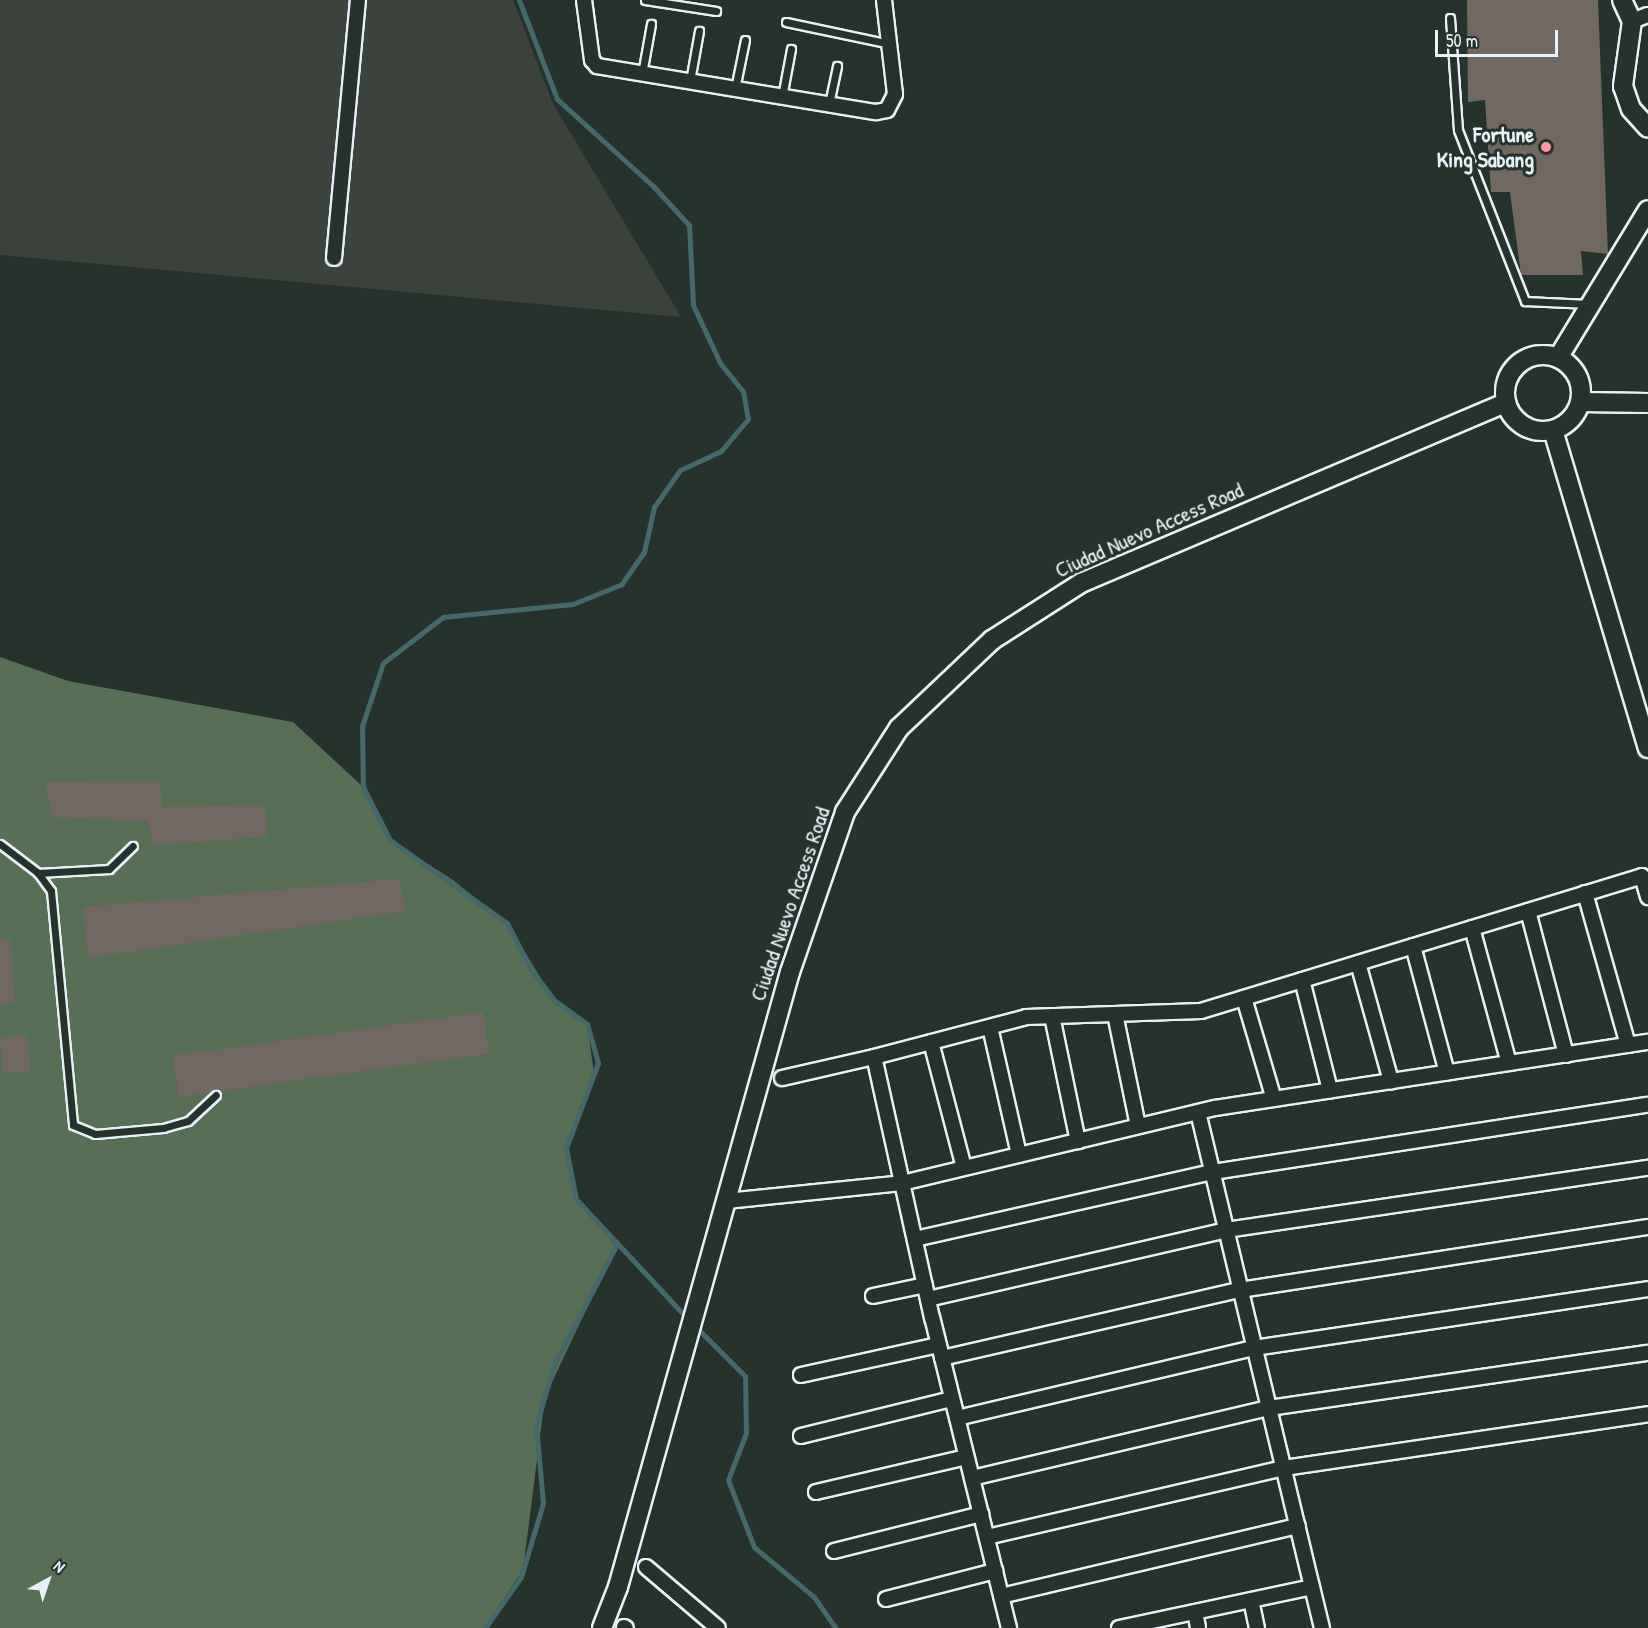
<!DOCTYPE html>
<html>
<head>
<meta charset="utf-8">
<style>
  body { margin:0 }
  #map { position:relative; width:1648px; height:1628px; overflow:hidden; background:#26332d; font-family:"Patrick Hand",sans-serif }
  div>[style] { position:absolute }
  .built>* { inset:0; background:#3c433d }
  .green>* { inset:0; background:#577055 }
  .stream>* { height:5px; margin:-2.5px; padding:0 2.5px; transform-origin:2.5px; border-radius:2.5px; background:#45686b }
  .building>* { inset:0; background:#706861; transform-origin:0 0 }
  .roads { filter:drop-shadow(2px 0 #e8f1f8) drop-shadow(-2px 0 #e8f1f8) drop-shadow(0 2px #e8f1f8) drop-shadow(0 -2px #e8f1f8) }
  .lane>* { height:7px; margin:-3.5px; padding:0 3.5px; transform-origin:3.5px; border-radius:3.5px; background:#26332d }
  .street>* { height:14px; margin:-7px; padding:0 7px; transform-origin:7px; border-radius:7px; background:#26332d }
  .secondary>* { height:18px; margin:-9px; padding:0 9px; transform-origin:9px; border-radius:9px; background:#26332d }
  .secondary>.ring { margin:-9px; padding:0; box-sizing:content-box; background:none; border:18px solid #26332d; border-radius:50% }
  .dots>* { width:16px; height:16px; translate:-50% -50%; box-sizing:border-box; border:3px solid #26332d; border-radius:50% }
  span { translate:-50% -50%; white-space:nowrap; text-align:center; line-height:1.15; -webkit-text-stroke:6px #26332d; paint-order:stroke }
  .poi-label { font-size:22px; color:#e8f1f8; font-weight:700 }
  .right { translate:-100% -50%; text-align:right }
  .street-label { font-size:22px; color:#e8f1f8 }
  .north { position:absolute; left:18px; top:1550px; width:60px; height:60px; -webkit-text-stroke:4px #26332d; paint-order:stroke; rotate:40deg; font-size:16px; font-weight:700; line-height:24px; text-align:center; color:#e8f1f8 }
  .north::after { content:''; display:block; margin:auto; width:21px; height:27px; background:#e8f1f8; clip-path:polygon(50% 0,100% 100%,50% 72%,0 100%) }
  .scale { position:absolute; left:1435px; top:30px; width:123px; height:27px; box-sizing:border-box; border:3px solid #e8f1f8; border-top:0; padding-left:8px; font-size:18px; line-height:21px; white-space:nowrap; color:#e8f1f8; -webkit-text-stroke:4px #26332d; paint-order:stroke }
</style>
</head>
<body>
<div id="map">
  <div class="built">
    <div style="clip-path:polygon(0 0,513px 0,553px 104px,681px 317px,0 255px)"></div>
  </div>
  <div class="green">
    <div style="clip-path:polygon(0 657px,68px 681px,293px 722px,363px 787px,390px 840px,453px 880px,509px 926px,554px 1000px,587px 1024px,594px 1073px,566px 1148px,576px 1199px,616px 1246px,545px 1397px,523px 1570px,484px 1628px,0 1628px)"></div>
  </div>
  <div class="stream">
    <div style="left:519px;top:0;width:106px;rotate:69deg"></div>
    <div style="left:557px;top:99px;width:131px;rotate:42.2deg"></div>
    <div style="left:654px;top:187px;width:52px;rotate:47.4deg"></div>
    <div style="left:689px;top:225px;width:80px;rotate:87.1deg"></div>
    <div style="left:693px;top:305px;width:64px;rotate:65deg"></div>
    <div style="left:720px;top:363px;width:36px;rotate:51deg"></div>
    <div style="left:743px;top:391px;width:28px;rotate:80deg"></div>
    <div style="left:748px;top:419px;width:42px;rotate:130.2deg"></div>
    <div style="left:721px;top:451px;width:45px;rotate:155.1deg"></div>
    <div style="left:680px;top:470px;width:45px;rotate:125.1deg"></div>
    <div style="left:654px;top:507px;width:46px;rotate:102.5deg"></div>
    <div style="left:644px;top:552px;width:39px;rotate:125deg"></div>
    <div style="left:622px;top:584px;width:53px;rotate:157.8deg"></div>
    <div style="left:573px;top:604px;width:131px;rotate:174.3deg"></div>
    <div style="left:443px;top:617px;width:76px;rotate:142.5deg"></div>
    <div style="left:383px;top:663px;width:66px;rotate:108.4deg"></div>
    <div style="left:362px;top:726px;width:61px;rotate:89.1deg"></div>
    <div style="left:363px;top:787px;width:59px;rotate:63deg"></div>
    <div style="left:390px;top:840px;width:143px;rotate:35.4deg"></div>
    <div style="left:507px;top:923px;width:51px;rotate:62.9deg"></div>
    <div style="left:530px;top:968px;width:40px;rotate:53deg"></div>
    <div style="left:554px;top:1000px;width:41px;rotate:36deg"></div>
    <div style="left:587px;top:1024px;width:41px;rotate:74.2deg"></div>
    <div style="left:598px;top:1063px;width:91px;rotate:110.6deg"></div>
    <div style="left:566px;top:1148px;width:52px;rotate:78.9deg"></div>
    <div style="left:576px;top:1199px;width:164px;rotate:47deg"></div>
    <div style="left:694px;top:1325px;width:72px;rotate:45deg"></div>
    <div style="left:745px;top:1376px;width:57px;rotate:89deg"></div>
    <div style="left:746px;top:1433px;width:50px;rotate:111deg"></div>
    <div style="left:728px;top:1480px;width:72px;rotate:68.8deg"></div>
    <div style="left:754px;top:1547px;width:78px;rotate:39.8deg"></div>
    <div style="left:814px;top:1597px;width:38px;rotate:55deg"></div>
    <div style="left:485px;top:1628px;width:62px;rotate:-54.8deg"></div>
    <div style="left:521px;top:1577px;width:77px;rotate:-73.4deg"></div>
    <div style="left:543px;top:1503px;width:78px;rotate:-95.1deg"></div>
    <div style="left:536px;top:1425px;width:63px;rotate:-73.3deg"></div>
    <div style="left:554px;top:1365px;width:134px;rotate:-62.5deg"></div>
  </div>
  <div class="building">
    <div style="clip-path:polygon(1467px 0,1598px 0,1608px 254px,1581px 251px,1583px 275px,1521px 275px,1510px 192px,1491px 192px,1485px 100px,1468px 102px)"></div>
    <div style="clip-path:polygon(160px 781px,162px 807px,265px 805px,267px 837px,153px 845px,148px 821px,52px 817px,45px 782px)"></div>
    <div style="clip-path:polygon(398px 879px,406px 911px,88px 958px,83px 907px)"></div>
    <div style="clip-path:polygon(11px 939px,14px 1003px,0 1004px,0 940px)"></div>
    <div style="left:483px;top:1012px;width:42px;height:313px;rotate:82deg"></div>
    <div style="left:27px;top:1035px;width:36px;height:27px;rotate:85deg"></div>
  </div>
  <div class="roads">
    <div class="lane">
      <div style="left:645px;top:0;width:72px;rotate:8.8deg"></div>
      <div style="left:1450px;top:18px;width:112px;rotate:85.9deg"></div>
      <div style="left:1458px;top:130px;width:184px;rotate:68.6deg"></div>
      <div style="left:1525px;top:301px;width:64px;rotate:2.7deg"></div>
      <div style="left:786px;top:22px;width:106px;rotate:11.9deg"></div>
      <div style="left:642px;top:74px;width:51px;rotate:-79.8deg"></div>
      <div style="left:690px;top:81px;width:51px;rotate:-79.8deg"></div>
      <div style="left:735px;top:89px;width:50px;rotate:-78.5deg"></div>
      <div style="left:782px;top:97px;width:49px;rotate:-79.4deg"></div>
      <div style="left:829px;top:104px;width:39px;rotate:-78deg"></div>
      <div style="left:0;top:844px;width:48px;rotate:37.3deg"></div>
      <div style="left:38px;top:873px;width:22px;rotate:54deg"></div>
      <div style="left:51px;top:891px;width:235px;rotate:84.6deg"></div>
      <div style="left:73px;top:1125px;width:24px;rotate:22deg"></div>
      <div style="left:95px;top:1134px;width:68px;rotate:-5deg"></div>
      <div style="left:163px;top:1128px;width:26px;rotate:-16deg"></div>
      <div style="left:188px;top:1121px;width:38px;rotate:-43deg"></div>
      <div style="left:38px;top:873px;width:71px;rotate:-3.2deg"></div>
      <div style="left:109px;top:869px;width:33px;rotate:-44deg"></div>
    </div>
    <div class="street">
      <div style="left:584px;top:0;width:61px;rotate:82.4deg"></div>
      <div style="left:592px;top:60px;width:8px;rotate:50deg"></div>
      <div style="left:597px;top:66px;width:283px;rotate:9.4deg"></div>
      <div style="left:876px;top:112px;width:11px;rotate:-10deg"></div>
      <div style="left:887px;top:110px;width:18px;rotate:-63deg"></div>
      <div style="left:895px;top:94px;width:95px;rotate:-96.7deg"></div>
      <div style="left:1632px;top:21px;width:17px;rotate:-21deg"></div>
      <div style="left:334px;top:258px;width:259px;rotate:-84.7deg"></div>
      <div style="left:1585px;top:893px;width:158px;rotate:74.2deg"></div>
      <div style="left:1528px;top:911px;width:149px;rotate:75.2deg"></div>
      <div style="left:1472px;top:928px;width:140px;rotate:74.7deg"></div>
      <div style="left:1413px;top:946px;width:131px;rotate:75deg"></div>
      <div style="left:1358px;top:963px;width:123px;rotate:74.4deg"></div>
      <div style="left:1302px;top:980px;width:114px;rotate:75.7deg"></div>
      <div style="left:1244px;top:998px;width:105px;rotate:73.5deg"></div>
      <div style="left:1115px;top:1014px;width:114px;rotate:78.4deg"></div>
      <div style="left:1052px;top:1016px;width:128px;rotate:78.3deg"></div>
      <div style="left:990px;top:1027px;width:131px;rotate:77.2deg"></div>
      <div style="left:931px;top:1042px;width:130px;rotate:75.3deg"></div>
      <div style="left:782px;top:1078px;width:94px;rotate:-12.9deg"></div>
      <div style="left:726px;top:1201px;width:177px;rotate:-5.8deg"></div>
      <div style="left:902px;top:1183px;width:322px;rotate:-13.5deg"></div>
      <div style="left:1215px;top:1108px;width:438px;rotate:-8.7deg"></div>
      <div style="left:915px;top:1239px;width:305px;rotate:-12.7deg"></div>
      <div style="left:1213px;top:1172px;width:440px;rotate:-8.8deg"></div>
      <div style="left:873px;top:1296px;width:53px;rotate:-11.9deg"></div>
      <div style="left:928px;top:1299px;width:306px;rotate:-13deg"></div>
      <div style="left:1226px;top:1230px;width:427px;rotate:-8.4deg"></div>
      <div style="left:942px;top:1358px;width:306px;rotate:-12.9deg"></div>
      <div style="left:1240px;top:1290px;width:413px;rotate:-8.8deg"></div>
      <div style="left:801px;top:1375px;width:141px;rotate:-12.3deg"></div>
      <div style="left:957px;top:1418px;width:305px;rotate:-13.3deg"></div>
      <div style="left:1254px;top:1348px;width:398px;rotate:-8.5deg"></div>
      <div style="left:801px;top:1436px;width:155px;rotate:-13.8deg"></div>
      <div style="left:972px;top:1478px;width:305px;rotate:-13.3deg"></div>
      <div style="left:1269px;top:1408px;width:383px;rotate:-8.3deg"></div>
      <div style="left:816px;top:1492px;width:154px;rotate:-13.1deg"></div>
      <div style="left:987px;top:1537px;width:305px;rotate:-13.1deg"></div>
      <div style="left:1284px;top:1468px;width:368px;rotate:-8.4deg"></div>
      <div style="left:834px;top:1551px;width:152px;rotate:-14.1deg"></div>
      <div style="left:646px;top:1567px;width:94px;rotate:40.3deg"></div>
      <div style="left:1312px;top:1587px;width:42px;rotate:76.3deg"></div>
      <div style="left:1001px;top:1596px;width:305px;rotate:-13.3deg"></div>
      <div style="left:886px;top:1599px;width:113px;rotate:-14.4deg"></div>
      <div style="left:1251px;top:1600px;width:29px;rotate:78deg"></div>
      <div style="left:1195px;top:1612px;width:16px;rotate:79deg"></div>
      <div style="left:624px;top:1627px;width:2px;rotate:27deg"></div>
      <div style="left:1009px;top:1628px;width:319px;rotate:-103.9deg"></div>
      <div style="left:932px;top:1318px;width:267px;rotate:-102.5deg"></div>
      <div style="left:874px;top:1057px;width:157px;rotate:-14.7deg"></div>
      <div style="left:1026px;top:1017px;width:175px;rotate:-2deg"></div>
      <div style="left:1201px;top:1011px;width:461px;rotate:-17deg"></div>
      <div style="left:1642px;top:876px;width:22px;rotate:74deg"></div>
      <div style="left:1119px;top:1628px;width:197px;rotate:-12deg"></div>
      <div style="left:1312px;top:1587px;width:488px;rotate:-103.5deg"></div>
    </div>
    <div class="secondary">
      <div style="left:1622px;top:0;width:23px;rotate:65deg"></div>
      <div style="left:1632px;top:21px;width:66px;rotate:97.9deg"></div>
      <div style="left:1623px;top:86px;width:24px;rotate:71deg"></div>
      <div style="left:1631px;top:109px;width:25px;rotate:48deg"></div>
      <div class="ring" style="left:1505px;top:355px;width:58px;height:58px"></div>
      <div style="left:1558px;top:358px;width:173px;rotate:-58.7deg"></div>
      <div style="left:1580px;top:402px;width:68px;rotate:0.8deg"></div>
      <div style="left:1553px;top:430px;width:332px;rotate:73.4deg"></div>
      <div style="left:602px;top:1628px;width:44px;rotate:-68.7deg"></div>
      <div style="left:618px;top:1587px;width:639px;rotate:-74.38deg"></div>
      <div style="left:790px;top:972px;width:169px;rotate:-71deg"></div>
      <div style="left:845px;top:812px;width:100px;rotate:-57.3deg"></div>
      <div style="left:899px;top:728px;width:128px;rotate:-43.4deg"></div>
      <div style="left:992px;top:640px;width:106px;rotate:-32.6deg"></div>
      <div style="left:1081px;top:583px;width:462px;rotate:-23deg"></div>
    </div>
  </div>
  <div class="dots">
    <div style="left:1546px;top:147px;background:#ff9aa2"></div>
  </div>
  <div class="poi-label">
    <span class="right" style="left:1534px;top:147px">Fortune<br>King Sabang</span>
  </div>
  <div class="street-label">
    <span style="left:1149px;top:530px;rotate:-24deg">Ciudad Nuevo Access Road</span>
    <span style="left:790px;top:904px;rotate:-71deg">Ciudad Nuevo Access Road</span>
  </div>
  <div class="north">N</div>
  <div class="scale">50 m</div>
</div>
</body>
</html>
